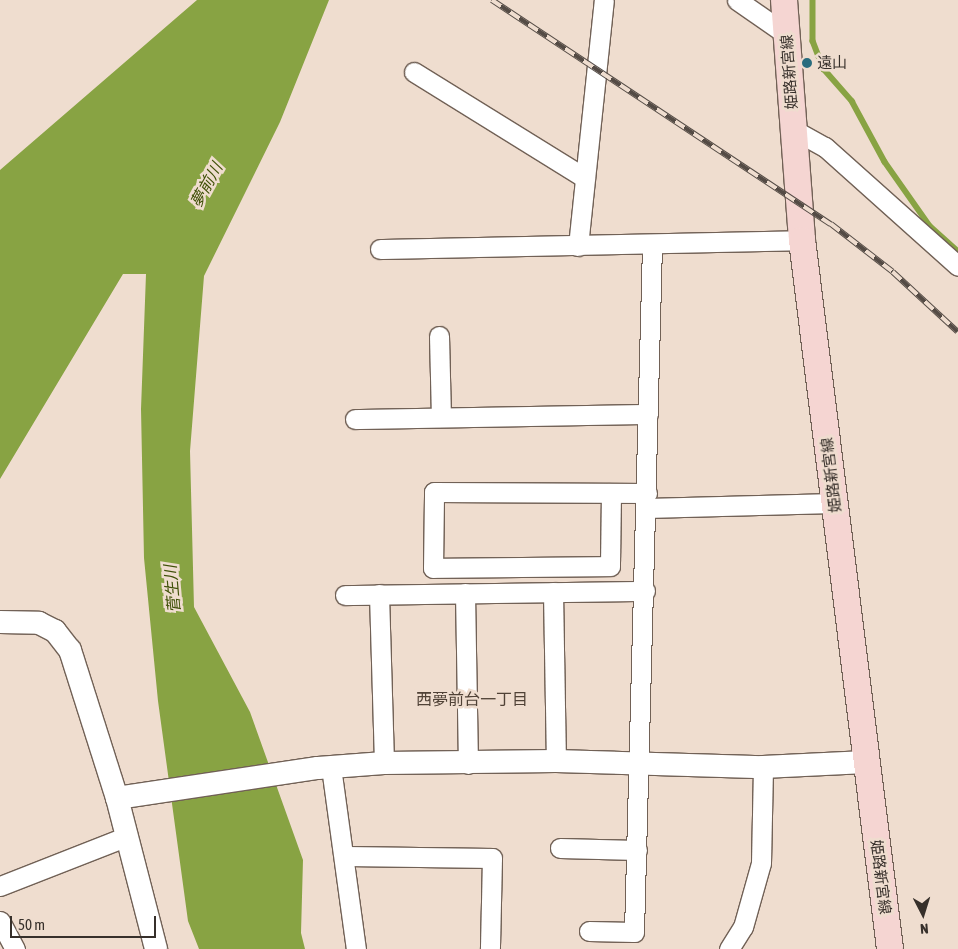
<!DOCTYPE html>
<html>
<head>
<meta charset="utf-8">
<style>
  body { margin:0 }
  #map { position:relative; width:958px; height:949px; overflow:hidden; background:#efddcf; font-family:"Asap Condensed","Noto Sans JP",sans-serif }
  div>[style] { position:absolute }
  .water>* { inset:0; background:#88a343 }
  .stream>* { height:5.5px; margin:-2.75px; padding:0 2.75px; transform-origin:2.75px; border-radius:2.75px; background:#88a343 }
  .roads { filter:drop-shadow(1px 0 #716156) drop-shadow(-1px 0 #716156) drop-shadow(0 1px #716156) drop-shadow(0 -1px #716156) }
  .minor>* { height:19px; margin:-9.5px; padding:0 9.5px; transform-origin:9.5px; border-radius:9.5px; background:#fff }
  .tertiary>* { height:22px; margin:-11px; padding:0 11px; transform-origin:11px; border-radius:11px; background:#fff }
  .secondary>* { height:26px; margin:-13px; padding:0 13px; transform-origin:13px; border-radius:13px; background:#f5d5d2 }
  .rail>* { height:5.5px; margin-top:-2.75px; transform-origin:0; background:repeating-linear-gradient(90deg,#efddcf 0 11px,#544b45 0 22px); box-sizing:border-box; border-block:1px solid #544b45 }
  .dots>* { width:14px; height:14px; translate:-50% -50%; box-sizing:border-box; border:2px solid #efddcf; border-radius:50% }
  span { translate:-50% -50%; white-space:nowrap; text-align:center; line-height:1.15; -webkit-text-stroke:5px #efddcf; paint-order:stroke }
  .poi-label { font-size:15px; color:#37302b }
  .left { translate:0 -50%; text-align:left }
  .street-label { font-size:15px; color:#37302b }
  .water-label { font-size:16px; color:#405109; font-style:italic }
  .neighbourhood-label { font-size:16px; color:#504237 }
  .north { position:absolute; left:898px; top:889px; width:50px; height:50px; -webkit-text-stroke:4px #efddcf; paint-order:stroke; rotate:175deg; font-size:14px; font-weight:700; line-height:20px; text-align:center; color:#37302b }
  .north::after { content:''; display:block; margin:auto; width:18px; height:22px; background:#37302b; clip-path:polygon(50% 0,100% 100%,50% 72%,0 100%) }
  .scale { position:absolute; left:10px; top:916px; width:146px; height:22px; box-sizing:border-box; border:2px solid #37302b; border-top:0; padding-left:6px; font-size:15px; line-height:18px; white-space:nowrap; color:#37302b; -webkit-text-stroke:4px #efddcf; paint-order:stroke }
</style>
</head>
<body>
<div id="map">
  <div class="water">
    <div style="clip-path:polygon(197px 0,329px 0,280px 122px,204px 276px,190px 451px,194px 607px,250px 712px,303px 860px,301px 933px,305px 949px,199px 949px,188px 921px,158px 701px,144px 558px,141px 409px,146px 274px,123px 274px,0 479px,0 170px)"></div>
  </div>
  <div class="stream">
    <div style="left:813px;top:0;width:41px;rotate:90deg"></div>
    <div style="left:813px;top:41px;width:30px;rotate:69deg"></div>
    <div style="left:824px;top:69px;width:43px;rotate:48.8deg"></div>
    <div style="left:852px;top:101px;width:69px;rotate:61.6deg"></div>
    <div style="left:885px;top:162px;width:78px;rotate:54.9deg"></div>
    <div style="left:930px;top:226px;width:38px;rotate:42deg"></div>
  </div>
  <div class="roads">
    <div class="minor">
      <div style="left:737px;top:0;width:60px;rotate:34.8deg"></div>
      <div style="left:414px;top:72px;width:201px;rotate:31.8deg"></div>
      <div style="left:794px;top:130px;width:35px;rotate:29deg"></div>
      <div style="left:825px;top:147px;width:178px;rotate:41.8deg"></div>
      <div style="left:578px;top:246px;width:247px;rotate:-84deg"></div>
      <div style="left:380px;top:249px;width:422px;rotate:-1.2deg"></div>
      <div style="left:439px;top:336px;width:81px;rotate:88.6deg"></div>
      <div style="left:355px;top:419px;width:293px;rotate:-1deg"></div>
      <div style="left:611px;top:493px;width:73px;rotate:90.8deg"></div>
      <div style="left:610px;top:566px;width:177px;rotate:179.4deg"></div>
      <div style="left:433px;top:568px;width:76px;rotate:-89.2deg"></div>
      <div style="left:434px;top:492px;width:213px;rotate:0.3deg"></div>
      <div style="left:646px;top:508px;width:188px;rotate:-1.5deg"></div>
      <div style="left:553px;top:592px;width:169px;rotate:89deg"></div>
      <div style="left:465px;top:593px;width:171px;rotate:89deg"></div>
      <div style="left:379px;top:594px;width:169px;rotate:88.3deg"></div>
      <div style="left:345px;top:595px;width:300px;rotate:-0.8deg"></div>
      <div style="left:331px;top:767px;width:184px;rotate:82.2deg"></div>
      <div style="left:560px;top:848px;width:77px;rotate:1.5deg"></div>
      <div style="left:346px;top:856px;width:146px;rotate:0.8deg"></div>
      <div style="left:492px;top:858px;width:91px;rotate:91.3deg"></div>
      <div style="left:0;top:886px;width:134px;rotate:-21.4deg"></div>
      <div style="left:0;top:921px;width:32px;rotate:62deg"></div>
      <div style="left:589px;top:931px;width:45px;rotate:1.3deg"></div>
      <div style="left:634px;top:932px;width:688px;rotate:-88.5deg"></div>
      <div style="left:729px;top:949px;width:26px;rotate:-58deg"></div>
      <div style="left:743px;top:927px;width:66px;rotate:-74.3deg"></div>
      <div style="left:761px;top:863px;width:96px;rotate:-88.8deg"></div>
    </div>
    <div class="tertiary">
      <div style="left:0;top:622px;width:39px;rotate:1deg"></div>
      <div style="left:39px;top:623px;width:18px;rotate:27deg"></div>
      <div style="left:55px;top:631px;width:24px;rotate:52deg"></div>
      <div style="left:70px;top:650px;width:155px;rotate:72.4deg"></div>
      <div style="left:117px;top:798px;width:156px;rotate:75.5deg"></div>
      <div style="left:117px;top:798px;width:203px;rotate:-8.5deg"></div>
      <div style="left:318px;top:768px;width:66px;rotate:-4.3deg"></div>
      <div style="left:384px;top:763px;width:172px;rotate:-0.7deg"></div>
      <div style="left:556px;top:761px;width:207px;rotate:1.7deg"></div>
      <div style="left:763px;top:767px;width:103px;rotate:-2.8deg"></div>
    </div>
    <div class="secondary">
      <div style="left:784px;top:0;width:241px;rotate:85.7deg"></div>
      <div style="left:802px;top:240px;width:714px;rotate:82.92deg"></div>
    </div>
  </div>
  <div class="rail">
    <div style="left:492px;top:0;width:406px;rotate:33.5deg"></div>
    <div style="left:831px;top:224px;width:78px;rotate:37.7deg"></div>
    <div style="left:893px;top:272px;width:88px;rotate:42.7deg"></div>
  </div>
  <div class="dots">
    <div style="left:807px;top:63px;background:#296c7e"></div>
  </div>
  <div class="poi-label">
    <span class="left" style="left:817px;top:63px">遠山</span>
  </div>
  <div class="street-label">
    <span style="left:789px;top:72px;rotate:-94deg">姫路新宮線</span>
    <span style="left:831px;top:475px;rotate:-97deg">姫路新宮線</span>
    <span style="left:881px;top:877px;rotate:83deg">姫路新宮線</span>
  </div>
  <div class="water-label">
    <span style="left:206px;top:185px;rotate:-61deg">夢前川</span>
    <span style="left:172px;top:589px;rotate:-95deg">菅生川</span>
  </div>
  <div class="neighbourhood-label">
    <span style="left:472px;top:699px">西夢前台一丁目</span>
  </div>
  <div class="north">N</div>
  <div class="scale">50 m</div>
</div>
</body>
</html>
